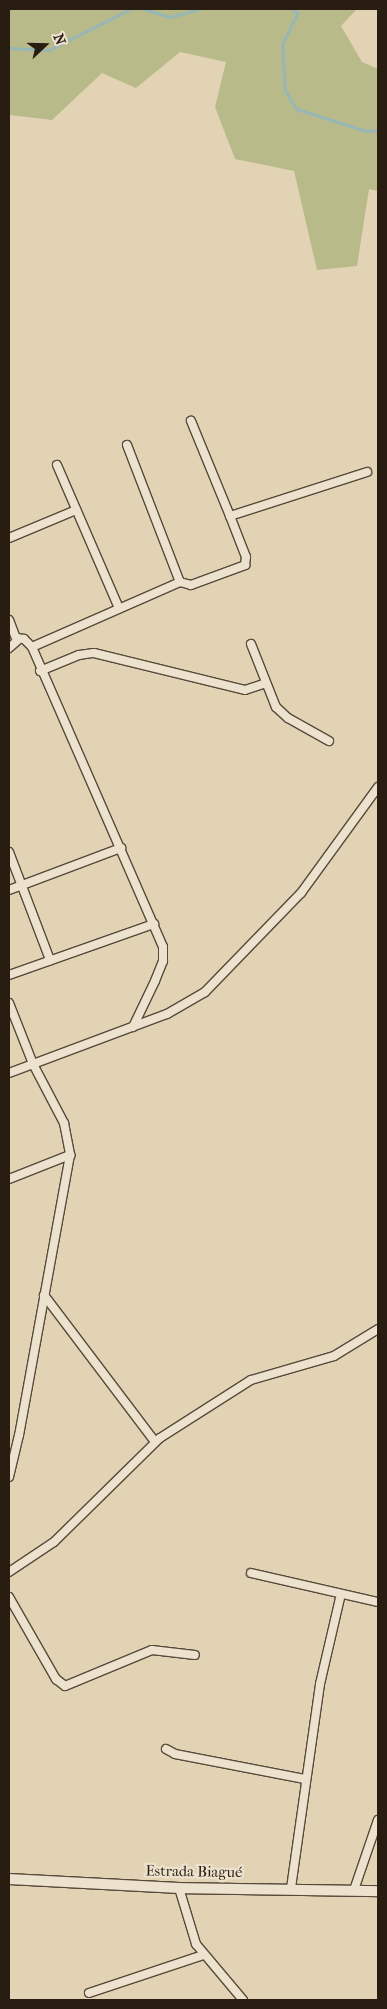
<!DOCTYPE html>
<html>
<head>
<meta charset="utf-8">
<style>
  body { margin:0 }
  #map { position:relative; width:387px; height:2009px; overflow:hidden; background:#e1d3b4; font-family:"IM FELL French Canon",serif }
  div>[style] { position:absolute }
  .green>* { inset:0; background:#b8bb89 }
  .stream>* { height:2.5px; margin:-1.25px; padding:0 1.25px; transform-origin:1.25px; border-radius:1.25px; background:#97b6b6 }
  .roads { filter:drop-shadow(1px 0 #574a3a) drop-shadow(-1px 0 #574a3a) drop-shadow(0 1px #574a3a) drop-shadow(0 -1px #574a3a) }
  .street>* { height:8px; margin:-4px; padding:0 4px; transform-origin:4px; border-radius:4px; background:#ece2ce }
  .secondary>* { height:10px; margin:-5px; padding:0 5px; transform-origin:5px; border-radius:5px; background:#ece2ce }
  span { translate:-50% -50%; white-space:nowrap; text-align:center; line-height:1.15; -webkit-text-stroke:4.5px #ece2ce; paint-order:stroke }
  .street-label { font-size:15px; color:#291d11 }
  .frame { position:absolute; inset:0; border:10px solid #291d11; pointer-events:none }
  .north { position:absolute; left:20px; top:20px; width:50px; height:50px; -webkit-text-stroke:4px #ece2ce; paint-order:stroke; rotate:69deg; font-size:14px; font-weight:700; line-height:20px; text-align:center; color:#291d11 }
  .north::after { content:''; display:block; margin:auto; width:18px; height:22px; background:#291d11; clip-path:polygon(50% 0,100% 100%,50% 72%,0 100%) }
</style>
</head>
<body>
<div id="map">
  <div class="green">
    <div style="clip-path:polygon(9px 9px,357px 9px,341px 26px,362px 62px,378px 69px,378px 191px,369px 189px,357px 266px,317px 270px,294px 171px,235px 159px,215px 107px,226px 62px,180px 52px,136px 88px,102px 73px,52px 120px,9px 115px)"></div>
  </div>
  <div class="stream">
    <div style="left:144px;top:9px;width:27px;rotate:17deg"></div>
    <div style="left:170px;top:17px;width:31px;rotate:-15deg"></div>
    <div style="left:292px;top:9px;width:7px;rotate:34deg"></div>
    <div style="left:298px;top:13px;width:34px;rotate:116deg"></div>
    <div style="left:283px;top:44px;width:46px;rotate:87.5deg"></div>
    <div style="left:285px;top:90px;width:22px;rotate:58deg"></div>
    <div style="left:297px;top:109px;width:72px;rotate:17.7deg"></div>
    <div style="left:366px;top:131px;width:12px;rotate:-5deg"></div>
    <div style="left:9px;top:48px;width:40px;rotate:2.9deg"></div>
    <div style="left:49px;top:50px;width:91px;rotate:-26.8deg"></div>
  </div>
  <div class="roads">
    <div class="street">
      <div style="left:127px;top:445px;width:147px;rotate:68.9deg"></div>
      <div style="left:57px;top:465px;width:156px;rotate:66.6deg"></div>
      <div style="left:230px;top:516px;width:144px;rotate:-17.8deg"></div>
      <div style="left:9px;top:538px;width:73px;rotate:-22.7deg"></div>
      <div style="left:9px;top:620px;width:22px;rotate:69deg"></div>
      <div style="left:17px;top:641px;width:11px;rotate:139deg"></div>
      <div style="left:17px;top:638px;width:7px;rotate:8deg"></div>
      <div style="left:24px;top:639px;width:11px;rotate:45deg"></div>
      <div style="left:32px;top:647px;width:327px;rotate:66.4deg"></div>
      <div style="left:163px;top:947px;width:14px;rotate:90deg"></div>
      <div style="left:163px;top:961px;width:22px;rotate:112deg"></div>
      <div style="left:155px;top:981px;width:51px;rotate:115.6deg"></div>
      <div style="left:251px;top:644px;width:68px;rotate:68.4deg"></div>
      <div style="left:276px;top:707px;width:16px;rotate:43deg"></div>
      <div style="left:288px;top:718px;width:47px;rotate:29.3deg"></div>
      <div style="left:32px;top:647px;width:162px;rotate:-23.7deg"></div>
      <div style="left:180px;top:582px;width:11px;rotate:15deg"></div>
      <div style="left:191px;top:585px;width:58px;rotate:-20.3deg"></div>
      <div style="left:245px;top:565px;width:8px;rotate:-83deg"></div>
      <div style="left:246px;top:557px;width:44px;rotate:-111.3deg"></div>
      <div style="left:230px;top:516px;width:103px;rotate:-112.3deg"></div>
      <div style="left:40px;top:671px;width:42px;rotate:-22.3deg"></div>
      <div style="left:79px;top:655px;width:15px;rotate:-8deg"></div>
      <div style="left:94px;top:653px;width:155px;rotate:13.8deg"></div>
      <div style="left:245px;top:690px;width:20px;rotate:-18deg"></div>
      <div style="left:9px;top:852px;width:116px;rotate:69.2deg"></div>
      <div style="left:9px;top:890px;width:120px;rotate:-20.6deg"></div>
      <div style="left:9px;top:975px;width:154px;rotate:-19.4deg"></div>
      <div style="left:9px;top:1003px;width:66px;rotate:68.5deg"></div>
      <div style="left:33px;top:1064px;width:67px;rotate:62.3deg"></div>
      <div style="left:64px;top:1123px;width:33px;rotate:79deg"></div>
      <div style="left:70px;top:1155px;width:285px;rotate:100.3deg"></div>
      <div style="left:19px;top:1435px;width:43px;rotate:103.4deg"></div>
      <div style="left:9px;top:1073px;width:169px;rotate:-20.5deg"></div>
      <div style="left:167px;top:1014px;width:44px;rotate:-30.1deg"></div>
      <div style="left:205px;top:992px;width:138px;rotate:-45.9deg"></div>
      <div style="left:301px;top:893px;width:131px;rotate:-54deg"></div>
      <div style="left:9px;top:1179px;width:66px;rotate:-21.5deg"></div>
      <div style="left:44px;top:1295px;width:184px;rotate:52.9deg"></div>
      <div style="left:9px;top:1572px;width:54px;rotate:-33.7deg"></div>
      <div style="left:54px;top:1542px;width:148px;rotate:-44.5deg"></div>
      <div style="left:160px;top:1438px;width:108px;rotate:-32.5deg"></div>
      <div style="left:251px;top:1380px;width:86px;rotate:-16.1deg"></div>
      <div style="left:334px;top:1356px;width:52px;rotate:-31.5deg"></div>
      <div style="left:251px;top:1573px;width:130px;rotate:12.9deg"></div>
      <div style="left:9px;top:1597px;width:95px;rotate:60.2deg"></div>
      <div style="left:56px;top:1679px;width:11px;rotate:38deg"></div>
      <div style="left:65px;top:1686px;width:94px;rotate:-22.5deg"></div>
      <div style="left:152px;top:1650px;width:43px;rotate:6.6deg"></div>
      <div style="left:166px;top:1749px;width:10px;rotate:29deg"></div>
      <div style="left:175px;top:1754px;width:132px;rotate:10.9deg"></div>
      <div style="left:179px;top:1888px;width:59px;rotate:73.1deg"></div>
      <div style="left:196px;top:1944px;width:73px;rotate:50deg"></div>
      <div style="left:291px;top:1888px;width:206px;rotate:-81.9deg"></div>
      <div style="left:320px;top:1684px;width:92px;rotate:-76.9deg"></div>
      <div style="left:354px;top:1890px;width:74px;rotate:-71.1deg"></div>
      <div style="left:89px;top:1993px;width:120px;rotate:-18.4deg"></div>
    </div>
    <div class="secondary">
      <div style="left:9px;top:1879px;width:170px;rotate:3deg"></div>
      <div style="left:179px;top:1888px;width:199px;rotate:0.9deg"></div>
    </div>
  </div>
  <div class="street-label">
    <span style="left:194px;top:1872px;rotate:1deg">Estrada Biagué</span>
  </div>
  <div class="frame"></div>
  <div class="north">N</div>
</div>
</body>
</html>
